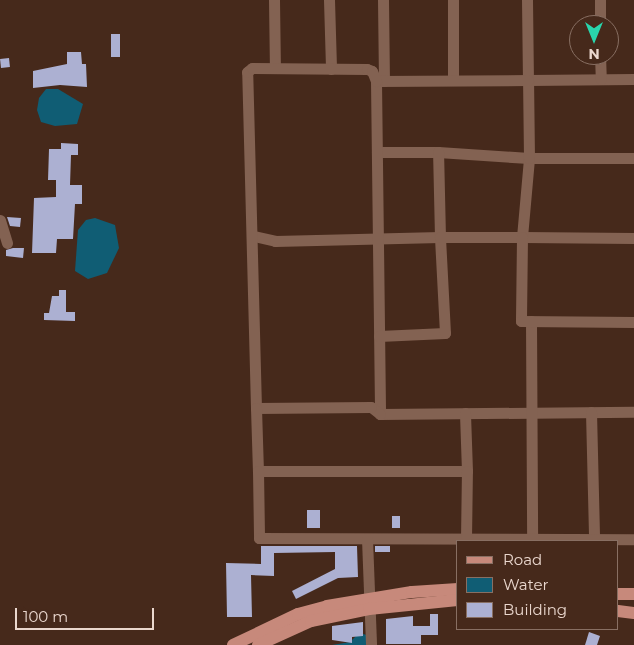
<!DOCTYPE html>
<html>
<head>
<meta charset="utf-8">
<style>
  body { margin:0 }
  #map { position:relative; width:634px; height:645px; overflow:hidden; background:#46291b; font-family:Montserrat,sans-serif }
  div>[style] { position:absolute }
  .water>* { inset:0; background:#105d74 }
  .building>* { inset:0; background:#acb0d2; transform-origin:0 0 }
  .minor>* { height:11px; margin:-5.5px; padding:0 5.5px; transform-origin:5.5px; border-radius:5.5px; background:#836252 }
  .major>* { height:12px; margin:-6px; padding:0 6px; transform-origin:6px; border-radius:6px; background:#c7897b }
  span { translate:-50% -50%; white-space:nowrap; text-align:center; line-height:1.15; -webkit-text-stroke:5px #46291b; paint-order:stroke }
  .legend { position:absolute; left:456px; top:540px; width:162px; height:90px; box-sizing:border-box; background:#46291b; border:1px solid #886f63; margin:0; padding:6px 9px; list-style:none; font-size:15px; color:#ead7ce }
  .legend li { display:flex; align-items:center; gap:10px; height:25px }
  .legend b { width:25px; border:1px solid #886f63 }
  .north { position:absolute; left:569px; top:15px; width:50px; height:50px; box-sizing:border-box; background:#46291b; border:1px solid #886f63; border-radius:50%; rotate:180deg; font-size:14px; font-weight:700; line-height:20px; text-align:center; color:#ead7ce }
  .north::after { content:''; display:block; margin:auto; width:18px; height:22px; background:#29d5ac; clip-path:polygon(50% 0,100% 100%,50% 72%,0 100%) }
  .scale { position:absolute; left:15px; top:608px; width:139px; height:22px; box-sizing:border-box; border:2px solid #ead7ce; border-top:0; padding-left:6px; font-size:15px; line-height:18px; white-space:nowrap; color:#ead7ce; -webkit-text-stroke:4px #46291b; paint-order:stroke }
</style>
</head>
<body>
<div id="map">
  <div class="water">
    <div style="clip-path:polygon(46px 89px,58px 89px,83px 104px,77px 124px,55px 126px,41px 122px,37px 110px,39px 98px)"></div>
    <div style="clip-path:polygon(95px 218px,115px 225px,119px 248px,107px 273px,88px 279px,75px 271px,78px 230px,86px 220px)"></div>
    <div style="clip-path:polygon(359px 633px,367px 635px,368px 645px,332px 645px,350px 642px)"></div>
  </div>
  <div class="building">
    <div style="left:111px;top:34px;width:9px;height:23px"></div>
    <div style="clip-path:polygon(67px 52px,81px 52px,82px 64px,86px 64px,87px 87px,60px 85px,33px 88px,33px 71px,67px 64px)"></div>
    <div style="left:9px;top:58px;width:9px;height:9px;rotate:84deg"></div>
    <div style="clip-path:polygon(61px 143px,78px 144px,78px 155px,71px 155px,70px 185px,82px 185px,82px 204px,75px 204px,73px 239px,57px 239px,56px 253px,32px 253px,34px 198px,56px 197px,56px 180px,48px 180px,49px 149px,61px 149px)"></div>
    <div style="clip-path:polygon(7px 217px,21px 218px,20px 227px,10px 226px)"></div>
    <div style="clip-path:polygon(13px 248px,24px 248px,23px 258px,6px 256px,6px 250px)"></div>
    <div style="clip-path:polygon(59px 290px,66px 290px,66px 312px,75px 312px,75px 321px,44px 320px,44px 313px,49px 313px,52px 296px,59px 296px)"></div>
    <div style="left:307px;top:510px;width:13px;height:18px"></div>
    <div style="left:392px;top:516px;width:8px;height:12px"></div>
    <div style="clip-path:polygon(261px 546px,357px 546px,358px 577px,338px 578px,296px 599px,292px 591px,335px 569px,335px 552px,274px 553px,274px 576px,251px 575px,252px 617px,227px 617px,226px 563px,261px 564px)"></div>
    <div style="left:375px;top:546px;width:15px;height:6px"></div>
    <div style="clip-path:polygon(430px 614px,438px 614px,438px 635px,421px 635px,421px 644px,386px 644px,386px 619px,413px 616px,413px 626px,430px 626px)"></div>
    <div style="clip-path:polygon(363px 622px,363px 636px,352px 637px,352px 643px,332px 640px,332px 626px)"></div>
    <div style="clip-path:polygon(589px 632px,600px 636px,597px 645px,585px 645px)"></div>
  </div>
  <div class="minor">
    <div style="left:274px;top:0;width:68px;rotate:89.2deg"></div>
    <div style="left:329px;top:0;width:69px;rotate:88.3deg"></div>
    <div style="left:383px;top:0;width:81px;rotate:89.3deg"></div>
    <div style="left:453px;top:0;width:80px;rotate:90deg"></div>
    <div style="left:527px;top:0;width:80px;rotate:89.3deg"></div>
    <div style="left:528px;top:80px;width:106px;rotate:-0.5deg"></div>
    <div style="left:600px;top:0;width:25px;rotate:90deg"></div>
    <div style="left:600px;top:55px;width:24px;rotate:88deg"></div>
    <div style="left:377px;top:152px;width:61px"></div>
    <div style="left:438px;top:152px;width:91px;rotate:3.8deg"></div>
    <div style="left:529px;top:158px;width:105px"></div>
    <div style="left:0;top:220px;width:24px;rotate:73deg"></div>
    <div style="left:254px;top:236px;width:22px;rotate:13deg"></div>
    <div style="left:275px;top:241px;width:165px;rotate:-1.4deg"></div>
    <div style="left:440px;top:237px;width:85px;rotate:-91.3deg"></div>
    <div style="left:634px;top:238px;width:112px;rotate:-179.5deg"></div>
    <div style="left:522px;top:237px;width:79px;rotate:-84.9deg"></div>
    <div style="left:529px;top:158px;width:78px;rotate:-90.7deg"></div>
    <div style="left:528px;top:80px;width:152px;rotate:179.6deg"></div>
    <div style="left:376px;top:81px;width:333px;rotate:89.3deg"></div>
    <div style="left:380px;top:414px;width:254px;rotate:-0.5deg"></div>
    <div style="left:531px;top:321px;width:218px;rotate:89.7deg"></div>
    <div style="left:379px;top:336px;width:66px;rotate:-2.6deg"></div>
    <div style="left:445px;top:333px;width:96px;rotate:-93deg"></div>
    <div style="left:440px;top:237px;width:82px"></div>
    <div style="left:522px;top:237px;width:84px;rotate:90.7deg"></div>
    <div style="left:521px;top:321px;width:113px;rotate:0.5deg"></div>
    <div style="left:256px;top:408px;width:336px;rotate:-91.5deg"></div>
    <div style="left:247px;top:72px;width:6px;rotate:-39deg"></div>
    <div style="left:252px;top:68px;width:115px;rotate:0.5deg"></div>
    <div style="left:367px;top:69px;width:5px;rotate:22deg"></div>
    <div style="left:372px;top:71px;width:11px;rotate:68deg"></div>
    <div style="left:591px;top:412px;width:127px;rotate:88.6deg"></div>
    <div style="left:380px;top:414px;width:11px;rotate:-142deg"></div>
    <div style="left:371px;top:407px;width:115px;rotate:179.5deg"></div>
    <div style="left:256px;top:408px;width:63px;rotate:88.2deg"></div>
    <div style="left:258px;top:471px;width:209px"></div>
    <div style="left:467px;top:471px;width:58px;rotate:-92deg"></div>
    <div style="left:258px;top:471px;width:67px;rotate:89.1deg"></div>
    <div style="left:259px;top:538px;width:375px;rotate:0.2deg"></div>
    <div style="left:367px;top:539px;width:106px;rotate:87.8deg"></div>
    <div style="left:466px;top:539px;width:68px;rotate:-89.2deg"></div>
  </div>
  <div class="major">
    <div style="left:618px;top:594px;width:16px"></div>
    <div style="left:618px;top:611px;width:16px;rotate:7deg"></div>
    <div style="left:233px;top:645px;width:72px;rotate:-25.5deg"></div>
    <div style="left:298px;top:614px;width:30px;rotate:-15deg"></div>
    <div style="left:327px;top:606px;width:86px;rotate:-9.4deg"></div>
    <div style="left:412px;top:592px;width:46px;rotate:-3.7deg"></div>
    <div style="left:258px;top:645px;width:58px;rotate:-24.4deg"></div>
    <div style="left:311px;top:621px;width:59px;rotate:-11.7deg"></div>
    <div style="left:369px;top:609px;width:89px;rotate:-5.8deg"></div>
  </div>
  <ul class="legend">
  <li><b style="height:6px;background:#c7897b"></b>Road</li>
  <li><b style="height:14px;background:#105d74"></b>Water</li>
  <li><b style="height:14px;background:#acb0d2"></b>Building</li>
  </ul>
  <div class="north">N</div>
  <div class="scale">100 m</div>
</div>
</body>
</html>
